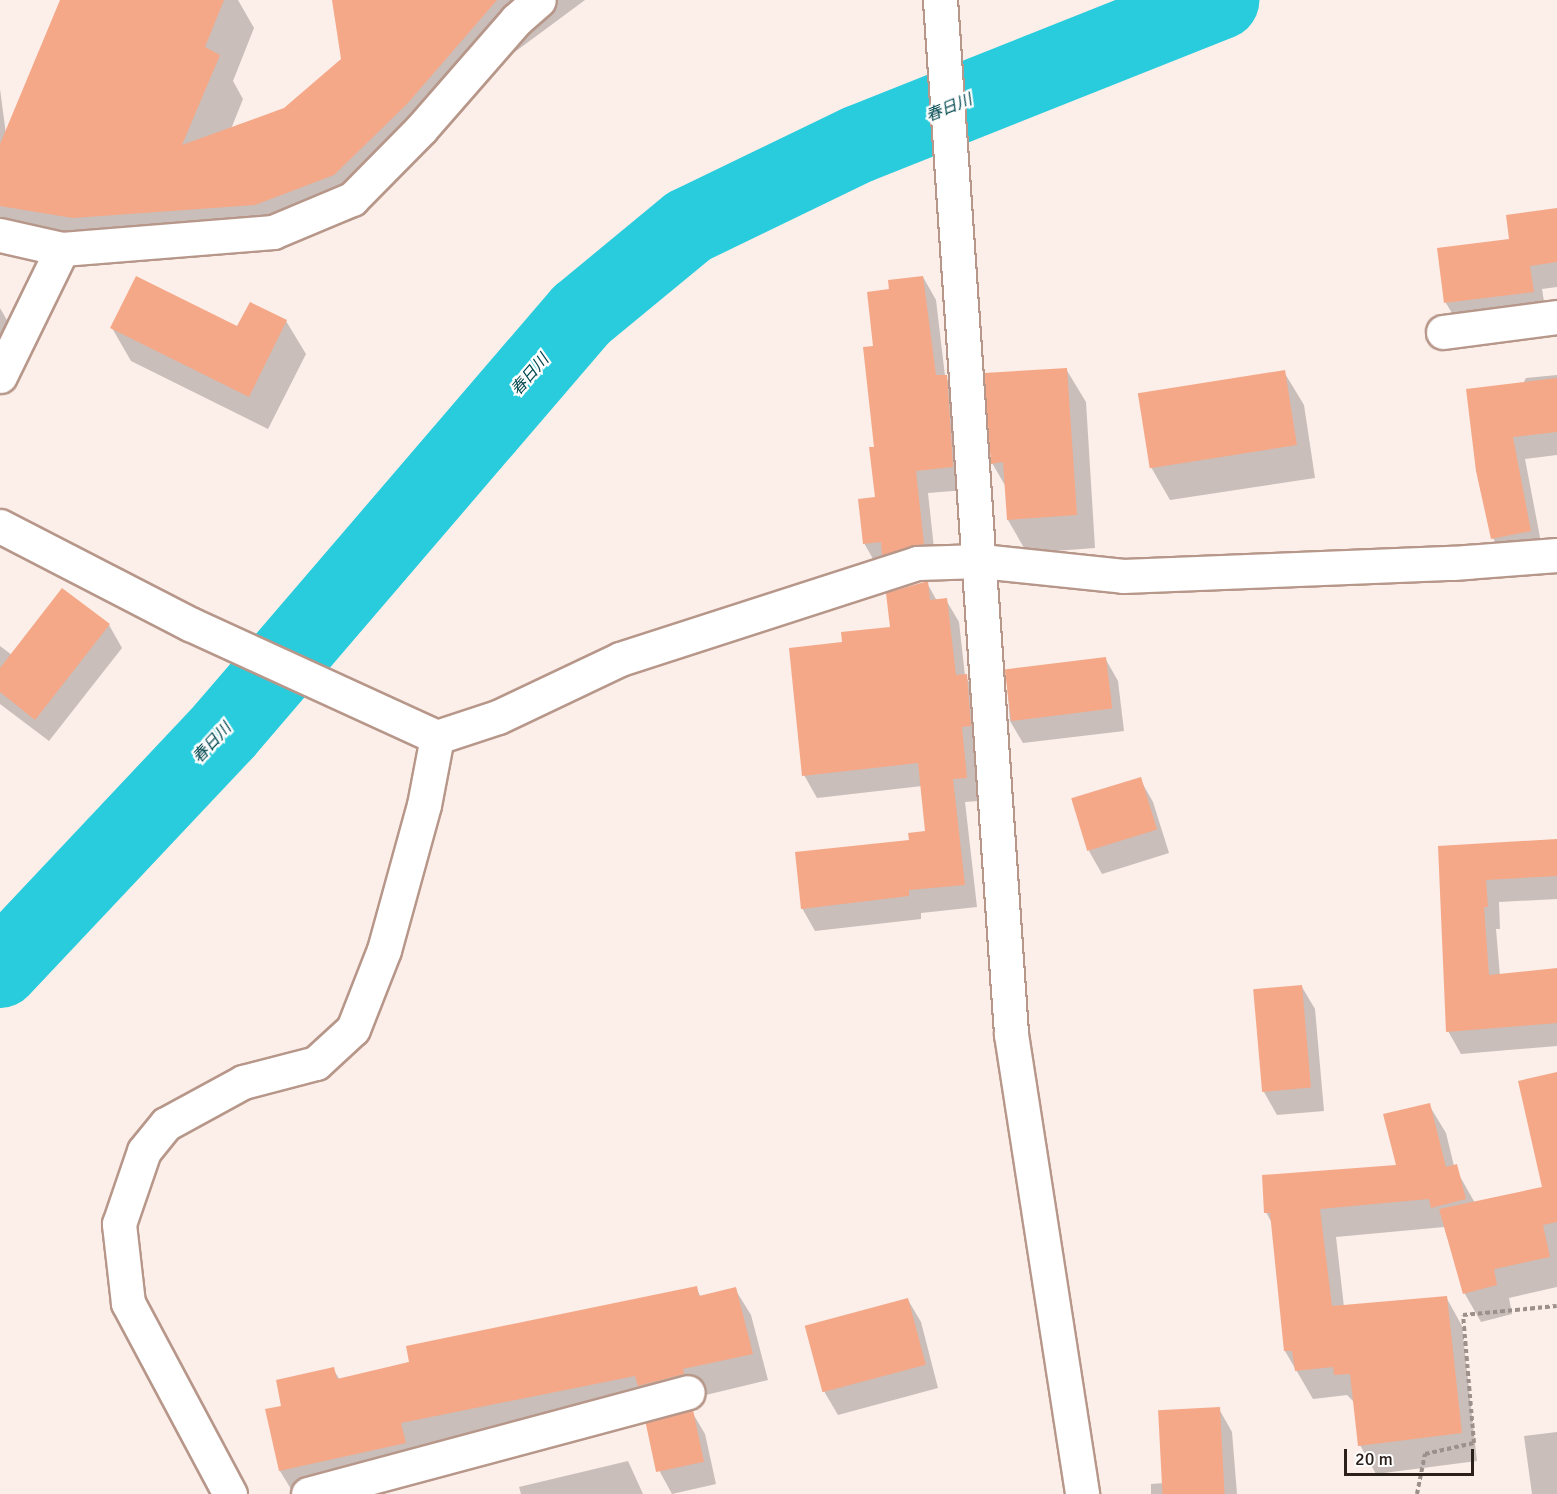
<!DOCTYPE html>
<html>
<head>
<meta charset="utf-8">
<style>
  body { margin:0 }
  #map { position:relative; width:1557px; height:1494px; overflow:hidden; background:#fceee9; font-family:Signika,"Noto Sans JP",sans-serif }
  div>[style] { position:absolute }
  .shadow>* { inset:0; background:#0003 }
  .river>* { height:78px; margin:-39px; padding:0 39px; transform-origin:39px; border-radius:39px; background:#28ccdc }
  .building>* { inset:0; background:#f4a888; transform-origin:0 0 }
  .path>* { height:4px; margin-top:-2px; transform-origin:0; background:repeating-linear-gradient(90deg,#9d908b 0 4.5px,transparent 0 7.5px) }
  .roads { filter:drop-shadow(2px 0 #b7978a) drop-shadow(-2px 0 #b7978a) drop-shadow(0 2px #b7978a) drop-shadow(0 -2px #b7978a) }
  .minor>* { height:33px; margin:-16.5px; padding:0 16.5px; transform-origin:16.5px; border-radius:16.5px; background:#fff }
  span { translate:-50% -50%; white-space:nowrap; text-align:center; line-height:1.15; -webkit-text-stroke:4.5px #fff; paint-order:stroke }
  .water-label { font-size:16px; color:#02484f; font-style:italic }
  .scale { position:absolute; left:1344px; top:1449px; width:130px; height:27px; box-sizing:border-box; border:3px solid #2c201b; border-top:0; padding-left:8px; font-size:18px; line-height:21px; white-space:nowrap; color:#2c201b; -webkit-text-stroke:4px #fff; paint-order:stroke }
</style>
</head>
<body>
<div id="map">
  <div class="shadow">
    <div style="clip-path:polygon(62px 0,238px 0,254px 28px,233px 81px,243px 99px,231px 129px,284px 109px,342px 60px,333px 0,585px 0,512px 54px,431px 147px,358px 218px,280px 248px,98px 261px,0 242px,0 89px,6px 134px)"></div>
    <div style="clip-path:polygon(1557px 210px,1557px 287px,1542px 289px,1546px 314px,1459px 325px,1446px 303px,1511px 240px)"></div>
    <div style="clip-path:polygon(923px 277px,936px 300px,945px 376px,959px 399px,965px 490px,928px 493px,936px 567px,877px 566px,864px 543px,876px 498px,875px 347px,891px 291px)"></div>
    <div style="clip-path:polygon(0 308px,12px 329px,0 352px)"></div>
    <div style="clip-path:polygon(286px 321px,306px 354px,268px 429px,131px 361px,112px 328px,238px 328px)"></div>
    <div style="clip-path:polygon(1066px 369px,1086px 402px,1095px 548px,1027px 553px,1008px 520px,1006px 487px,992px 463px)"></div>
    <div style="clip-path:polygon(1284px 372px,1304px 405px,1315px 478px,1170px 500px,1151px 467px)"></div>
    <div style="clip-path:polygon(1557px 375px,1557px 455px,1525px 459px,1543px 553px,1506px 561px,1493px 538px,1477px 471px,1526px 378px)"></div>
    <div style="clip-path:polygon(927px 583px,937px 601px,946px 600px,959px 622px,965px 676px,980px 698px,983px 748px,974px 749px,979px 801px,965px 802px,977px 907px,921px 913px,921px 919px,815px 931px,802px 908px,927px 833px,922px 786px,817px 798px,804px 775px,844px 643px,892px 629px)"></div>
    <div style="clip-path:polygon(109px 625px,122px 648px,49px 741px,0 704px,0 646px,12px 655px)"></div>
    <div style="clip-path:polygon(1105px 658px,1118px 681px,1124px 731px,1023px 743px,1010px 721px,1006px 671px)"></div>
    <div style="clip-path:polygon(1140px 779px,1153px 802px,1169px 853px,1102px 874px,1089px 851px)"></div>
    <div style="clip-path:polygon(1557px 841px,1557px 899px,1499px 902px,1500px 929px,1496px 929px,1500px 976px,1557px 970px,1557px 1046px,1461px 1054px,1448px 1031px,1440px 847px)"></div>
    <div style="clip-path:polygon(1302px 987px,1315px 1009px,1324px 1111px,1277px 1115px,1264px 1092px)"></div>
    <div style="clip-path:polygon(1557px 1073px,1557px 1287px,1509px 1298px,1512px 1314px,1481px 1322px,1465px 1294px,1444px 1227px,1336px 1237px,1344px 1307px,1446px 1297px,1462px 1326px,1477px 1461px,1376px 1474px,1360px 1445px,1355px 1403px,1347px 1395px,1313px 1399px,1285px 1351px,1273px 1225px,1266px 1212px,1397px 1167px,1429px 1105px,1446px 1133px,1454px 1166px,1475px 1203px,1544px 1188px)"></div>
    <div style="clip-path:polygon(696px 1288px,701px 1297px,735px 1289px,751px 1315px,768px 1380px,294px 1494px,280px 1471px,283px 1407px,333px 1369px,340px 1380px)"></div>
    <div style="clip-path:polygon(908px 1300px,921px 1322px,938px 1388px,838px 1415px,825px 1393px,807px 1328px)"></div>
    <div style="clip-path:polygon(1219px 1409px,1232px 1432px,1237px 1494px,1151px 1494px,1151px 1484px,1165px 1483px)"></div>
    <div style="clip-path:polygon(692px 1412px,705px 1434px,716px 1484px,672px 1494px,660px 1472px,648px 1424px)"></div>
    <div style="clip-path:polygon(1557px 1432px,1557px 1494px,1532px 1494px,1524px 1436px)"></div>
    <div style="clip-path:polygon(628px 1461px,643px 1494px,521px 1494px,519px 1487px)"></div>
  </div>
  <div class="river">
    <div style="left:0;top:969px;width:328px;rotate:-46.7deg"></div>
    <div style="left:225px;top:730px;width:547px;rotate:-49.38deg"></div>
    <div style="left:581px;top:315px;width:140px;rotate:-39.5deg"></div>
    <div style="left:689px;top:226px;width:189px;rotate:-25.8deg"></div>
    <div style="left:859px;top:144px;width:389px;rotate:-21.7deg"></div>
  </div>
  <div class="building">
    <div style="clip-path:polygon(60px 0,224px 0,205px 47px,220px 55px,182px 145px,284px 108px,341px 59px,332px 0,497px 0,407px 104px,334px 175px,255px 205px,73px 218px,0 206px,0 144px)"></div>
    <div style="clip-path:polygon(1557px 208px,1557px 262px,1530px 266px,1534px 292px,1444px 303px,1437px 248px,1509px 239px,1506px 215px)"></div>
    <div style="clip-path:polygon(136px 276px,237px 326px,250px 302px,287px 320px,249px 397px,110px 328px)"></div>
    <div style="clip-path:polygon(923px 276px,936px 375px,947px 375px,953px 467px,916px 471px,924px 544px,882px 555px,881px 542px,863px 544px,858px 499px,875px 497px,869px 447px,874px 447px,863px 347px,873px 346px,867px 292px,889px 289px,888px 280px)"></div>
    <div style="clip-path:polygon(1067px 368px,1077px 515px,1007px 520px,1003px 462px,991px 464px,984px 373px)"></div>
    <div style="left:1285px;top:370px;width:76px;height:149px;rotate:81deg"></div>
    <div style="clip-path:polygon(1557px 378px,1557px 432px,1513px 437px,1531px 531px,1491px 539px,1476px 471px,1466px 389px)"></div>
    <div style="clip-path:polygon(928px 581px,930px 600px,947px 598px,956px 675px,967px 674px,971px 726px,962px 727px,967px 778px,953px 779px,965px 885px,909px 890px,909px 896px,801px 909px,795px 852px,909px 840px,908px 833px,925px 831px,918px 763px,802px 776px,789px 648px,842px 642px,841px 632px,890px 627px,886px 593px)"></div>
    <div style="clip-path:polygon(62px 588px,110px 624px,35px 720px,0 692px,0 668px)"></div>
    <div style="left:1106px;top:657px;width:52px;height:102px;rotate:83deg"></div>
    <div style="left:1141px;top:777px;width:55px;height:73px;rotate:73deg"></div>
    <div style="clip-path:polygon(1557px 839px,1557px 876px,1486px 880px,1488px 907px,1484px 907px,1489px 975px,1557px 968px,1557px 1023px,1446px 1032px,1438px 846px)"></div>
    <div style="left:1302px;top:985px;width:103px;height:49px;rotate:85deg"></div>
    <div style="clip-path:polygon(1557px 1072px,1557px 1222px,1543px 1225px,1550px 1257px,1494px 1269px,1497px 1285px,1463px 1294px,1439px 1209px,1542px 1187px,1518px 1081px)"></div>
    <div style="clip-path:polygon(1430px 1103px,1446px 1167px,1457px 1164px,1466px 1199px,1431px 1208px,1429px 1199px,1320px 1209px,1332px 1306px,1447px 1296px,1462px 1433px,1358px 1446px,1350px 1374px,1334px 1375px,1333px 1367px,1295px 1371px,1292px 1351px,1284px 1351px,1270px 1213px,1264px 1213px,1262px 1175px,1396px 1165px,1383px 1114px)"></div>
    <div style="clip-path:polygon(697px 1286px,699px 1296px,736px 1287px,753px 1354px,683px 1369px,684px 1374px,638px 1386px,635px 1376px,401px 1423px,406px 1443px,279px 1471px,265px 1409px,281px 1406px,276px 1380px,334px 1367px,337px 1379px,409px 1362px,406px 1346px)"></div>
    <div style="left:908px;top:1298px;width:69px;height:107px;rotate:75deg"></div>
    <div style="left:1220px;top:1407px;width:87px;height:62px;rotate:87deg"></div>
    <div style="left:693px;top:1410px;width:53px;height:49px;rotate:78deg"></div>
  </div>
  <div class="path">
    <div style="left:1417px;top:1494px;width:41px;rotate:-78.7deg"></div>
    <div style="left:1425px;top:1454px;width:50px;rotate:-12.7deg"></div>
    <div style="left:1474px;top:1443px;width:128px;rotate:-94.9deg"></div>
    <div style="left:1463px;top:1315px;width:94px;rotate:-5.5deg"></div>
  </div>
  <div class="roads">
    <div class="minor">
      <div style="left:940px;top:0;width:1036px;rotate:86.07deg"></div>
      <div style="left:1011px;top:1034px;width:465px;rotate:81.2deg"></div>
      <div style="left:0;top:235px;width:64px;rotate:12.7deg"></div>
      <div style="left:62px;top:249px;width:212px;rotate:-4.6deg"></div>
      <div style="left:273px;top:232px;width:86px;rotate:-22.7deg"></div>
      <div style="left:352px;top:199px;width:98px;rotate:-45.4deg"></div>
      <div style="left:421px;top:129px;width:145px;rotate:-48.9deg"></div>
      <div style="left:516px;top:20px;width:30px;rotate:-41deg"></div>
      <div style="left:1443px;top:332px;width:115px;rotate:-7.5deg"></div>
      <div style="left:0;top:376px;width:141px;rotate:-64deg"></div>
      <div style="left:0;top:526px;width:214px;rotate:27.3deg"></div>
      <div style="left:190px;top:624px;width:272px;rotate:24.6deg"></div>
      <div style="left:437px;top:737px;width:64px;rotate:-18.2deg"></div>
      <div style="left:498px;top:717px;width:135px;rotate:-25.4deg"></div>
      <div style="left:620px;top:659px;width:312px;rotate:-17.9deg"></div>
      <div style="left:917px;top:563px;width:64px;rotate:-1.8deg"></div>
      <div style="left:981px;top:561px;width:143px;rotate:6deg"></div>
      <div style="left:1123px;top:576px;width:330px;rotate:-2.3deg"></div>
      <div style="left:1453px;top:563px;width:104px;rotate:-4.4deg"></div>
      <div style="left:230px;top:1494px;width:217px;rotate:-118.1deg"></div>
      <div style="left:128px;top:1303px;width:80px;rotate:-96.5deg"></div>
      <div style="left:119px;top:1224px;width:77px;rotate:-71.1deg"></div>
      <div style="left:144px;top:1151px;width:35px;rotate:-51deg"></div>
      <div style="left:166px;top:1124px;width:88px;rotate:-28.6deg"></div>
      <div style="left:243px;top:1082px;width:75px;rotate:-14.6deg"></div>
      <div style="left:316px;top:1063px;width:50px;rotate:-42.6deg"></div>
      <div style="left:353px;top:1029px;width:85px;rotate:-68.6deg"></div>
      <div style="left:384px;top:950px;width:150px;rotate:-74.6deg"></div>
      <div style="left:424px;top:805px;width:69px;rotate:-79.2deg"></div>
      <div style="left:308px;top:1494px;width:393px;rotate:-15deg"></div>
    </div>
  </div>
  <div class="water-label">
    <span style="left:949px;top:108px;rotate:-22deg">春日川</span>
    <span style="left:530px;top:375px;rotate:-49deg">春日川</span>
    <span style="left:212px;top:743px;rotate:-47deg">春日川</span>
  </div>
  <div class="scale">20 m</div>
</div>
</body>
</html>
